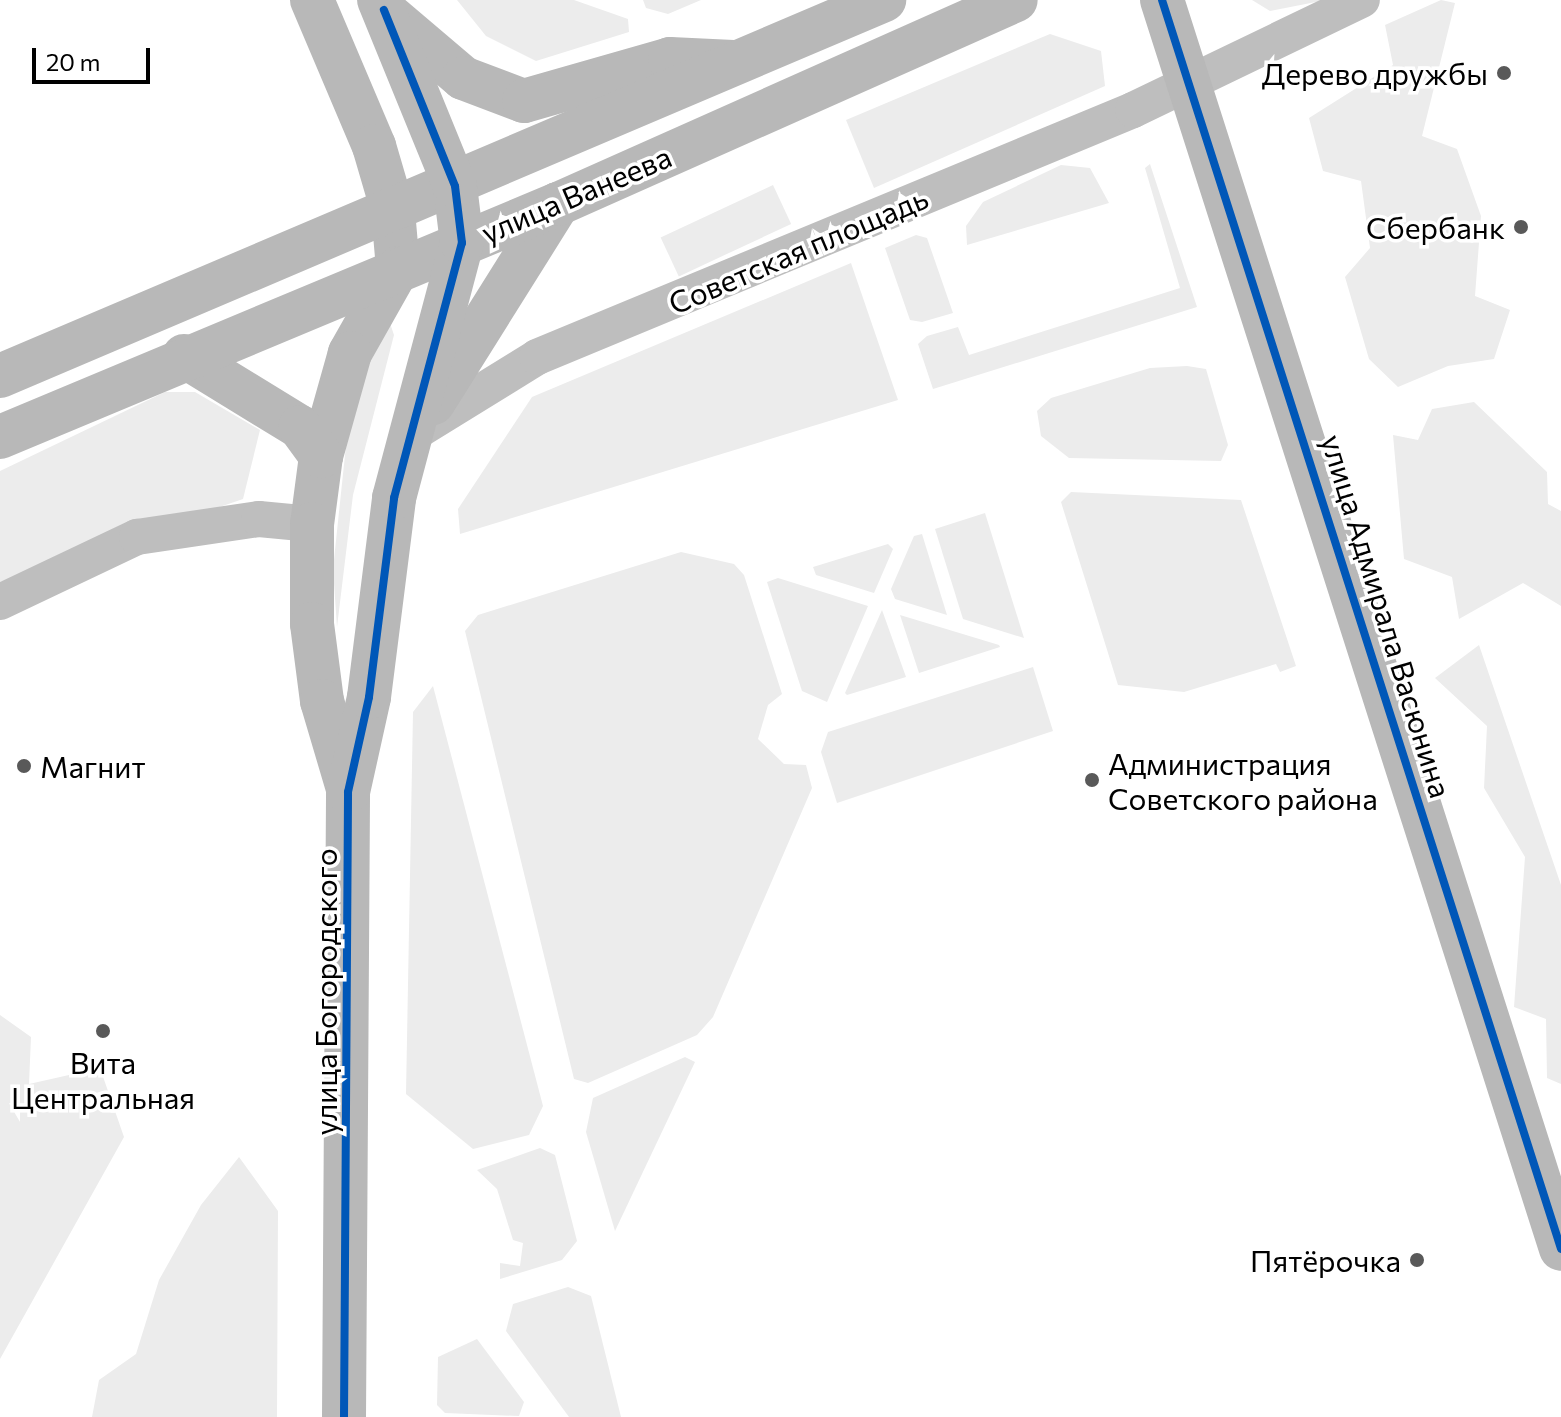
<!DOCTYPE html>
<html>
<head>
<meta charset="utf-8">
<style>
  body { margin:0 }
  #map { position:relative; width:1561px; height:1417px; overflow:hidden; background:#fff; font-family:Commissioner,sans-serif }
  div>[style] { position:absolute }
  .green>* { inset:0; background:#ececec; transform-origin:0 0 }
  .street>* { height:36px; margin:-18px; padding:0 18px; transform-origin:18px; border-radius:18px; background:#bebebe }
  .secondary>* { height:44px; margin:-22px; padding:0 22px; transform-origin:22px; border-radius:22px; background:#b8b8b8 }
  .cycleway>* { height:8px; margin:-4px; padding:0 4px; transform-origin:4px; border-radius:4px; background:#0057b8 }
  .dots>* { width:22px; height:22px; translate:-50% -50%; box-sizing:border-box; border:4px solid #fff; border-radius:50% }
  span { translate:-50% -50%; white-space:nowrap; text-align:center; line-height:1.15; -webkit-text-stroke:7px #fff; paint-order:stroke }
  .poi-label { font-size:30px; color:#000 }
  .right { translate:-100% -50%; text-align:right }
  .left { translate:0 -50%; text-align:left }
  .street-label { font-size:30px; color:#000 }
  .scale { position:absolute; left:32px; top:48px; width:118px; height:36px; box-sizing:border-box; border:4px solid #000; border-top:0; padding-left:10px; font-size:24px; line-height:28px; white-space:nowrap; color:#000; -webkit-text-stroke:6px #fff; paint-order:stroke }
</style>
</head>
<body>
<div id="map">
  <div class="green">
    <div style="clip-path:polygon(457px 0,574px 0,628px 19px,629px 32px,536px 61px,486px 36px)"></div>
    <div style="clip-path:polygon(643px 0,701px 0,668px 14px,646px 8px)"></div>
    <div style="clip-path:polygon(1252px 0,1326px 0,1270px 11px)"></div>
    <div style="clip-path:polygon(1441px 0,1455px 3px,1422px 136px,1457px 149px,1481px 216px,1475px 296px,1510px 310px,1494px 359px,1448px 366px,1398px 387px,1369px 359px,1345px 277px,1370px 248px,1361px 181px,1323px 171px,1309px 118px,1393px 65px,1385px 25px)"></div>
    <div style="clip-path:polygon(1050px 34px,1101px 51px,1105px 86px,874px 188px,846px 120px)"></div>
    <div style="clip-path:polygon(1150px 164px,1197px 307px,933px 389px,918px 344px,927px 336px,958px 327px,969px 355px,1180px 288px,1145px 168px)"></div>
    <div style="clip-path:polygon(1061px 165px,1090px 168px,1109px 203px,967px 245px,966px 226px,983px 202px)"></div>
    <div style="left:773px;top:185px;width:43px;height:124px;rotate:65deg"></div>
    <div style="clip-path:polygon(916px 235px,927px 238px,953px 313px,922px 322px,910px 320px,885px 248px)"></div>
    <div style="clip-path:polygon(851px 263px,898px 400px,460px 534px,458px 509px,532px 397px)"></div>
    <div style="clip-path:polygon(390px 323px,394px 335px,353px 495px,337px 627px,333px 569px,347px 436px,364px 373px)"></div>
    <div style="clip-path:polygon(1187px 366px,1206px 369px,1228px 445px,1221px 461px,1069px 458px,1041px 436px,1037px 411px,1051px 398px,1150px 368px)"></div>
    <div style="clip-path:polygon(165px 392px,195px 392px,260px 430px,243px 499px,0 582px,0 471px)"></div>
    <div style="clip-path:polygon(1474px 402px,1547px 472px,1548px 504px,1561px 511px,1561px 606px,1523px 583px,1459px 619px,1452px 577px,1404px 559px,1393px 435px,1418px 440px,1432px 409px)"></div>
    <div style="clip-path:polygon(1071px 492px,1241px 500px,1296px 666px,1280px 672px,1276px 664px,1184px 692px,1118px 685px,1061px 502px)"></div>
    <div style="clip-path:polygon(985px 513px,1024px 638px,963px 619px,935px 529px)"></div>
    <div style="clip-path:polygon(922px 534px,947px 615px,895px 599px,891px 589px,914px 536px)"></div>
    <div style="clip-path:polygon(888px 544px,893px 549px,874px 593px,816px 575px,813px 567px)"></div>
    <div style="clip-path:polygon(681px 552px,734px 564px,744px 575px,782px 694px,768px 705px,758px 739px,784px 764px,806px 765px,812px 788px,713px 1017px,697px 1035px,588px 1083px,574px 1079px,465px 631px,478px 615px)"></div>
    <div style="clip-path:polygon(778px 578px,868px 606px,827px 702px,802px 691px,767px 582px)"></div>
    <div style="clip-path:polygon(882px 610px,906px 677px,847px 695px,845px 693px)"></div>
    <div style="clip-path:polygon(900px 615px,999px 645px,1000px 647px,919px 673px)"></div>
    <div style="clip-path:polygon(1479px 645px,1561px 885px,1561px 1084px,1547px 1078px,1546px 1019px,1514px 1007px,1525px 857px,1484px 788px,1487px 726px,1435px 678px)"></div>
    <div style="clip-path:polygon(1033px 667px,1053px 731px,837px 803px,821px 752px,828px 732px)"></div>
    <div style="clip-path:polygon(433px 686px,543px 1106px,529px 1135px,473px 1149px,406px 1094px,413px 712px)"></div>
    <div style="clip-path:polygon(0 1015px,31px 1037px,29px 1084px,100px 1068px,124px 1137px,0 1359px)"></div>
    <div style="clip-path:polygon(685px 1057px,695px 1062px,615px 1231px,586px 1132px,593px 1098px)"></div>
    <div style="clip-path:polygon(540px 1148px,555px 1155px,577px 1241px,562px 1260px,500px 1279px,500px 1263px,520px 1266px,523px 1243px,513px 1240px,497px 1189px,477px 1170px)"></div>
    <div style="clip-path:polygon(239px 1157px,278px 1211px,277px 1417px,92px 1417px,99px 1380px,136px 1354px,159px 1280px,201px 1205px)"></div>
    <div style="clip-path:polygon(568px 1287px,591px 1296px,621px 1417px,569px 1417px,506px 1331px,513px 1304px)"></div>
    <div style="clip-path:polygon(477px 1339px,524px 1402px,519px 1416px,445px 1413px,437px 1405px,438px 1357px)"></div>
  </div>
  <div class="street">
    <div style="left:419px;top:430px;width:139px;rotate:-31.7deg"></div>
    <div style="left:537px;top:357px;width:645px;rotate:-22.51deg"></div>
    <div style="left:1133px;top:110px;width:254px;rotate:-25.7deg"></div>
    <div style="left:0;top:602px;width:152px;rotate:-25.4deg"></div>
    <div style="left:137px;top:537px;width:123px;rotate:-8.4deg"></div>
    <div style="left:259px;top:519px;width:53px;rotate:5.4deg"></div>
  </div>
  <div class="secondary">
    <div style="left:312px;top:0;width:159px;rotate:67deg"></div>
    <div style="left:374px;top:146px;width:68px;rotate:73.7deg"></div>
    <div style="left:393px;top:211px;width:57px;rotate:85deg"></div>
    <div style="left:398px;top:268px;width:98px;rotate:119.5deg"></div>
    <div style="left:350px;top:353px;width:107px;rotate:105.7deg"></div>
    <div style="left:321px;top:456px;width:69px;rotate:97.5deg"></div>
    <div style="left:312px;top:524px;width:100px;rotate:90deg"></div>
    <div style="left:312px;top:624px;width:78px;rotate:82.6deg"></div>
    <div style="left:322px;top:701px;width:92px;rotate:73.5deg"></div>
    <div style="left:1162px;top:0;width:1311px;rotate:72.28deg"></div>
    <div style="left:389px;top:15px;width:97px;rotate:40.4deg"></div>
    <div style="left:463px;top:78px;width:65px;rotate:20.7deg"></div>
    <div style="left:524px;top:101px;width:152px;rotate:-16deg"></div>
    <div style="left:670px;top:59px;width:63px;rotate:2.7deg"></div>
    <div style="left:184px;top:356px;width:136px;rotate:31.5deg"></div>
    <div style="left:300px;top:427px;width:36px;rotate:54deg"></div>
    <div style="left:0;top:376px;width:961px;rotate:-23.04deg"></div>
    <div style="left:433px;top:403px;width:235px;rotate:-57.9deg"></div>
    <div style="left:0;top:437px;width:605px;rotate:-22.66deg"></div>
    <div style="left:558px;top:204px;width:501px;rotate:-24.01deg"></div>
    <div style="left:344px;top:1417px;width:625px;rotate:-89.63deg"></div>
    <div style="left:348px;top:792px;width:97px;rotate:-77.5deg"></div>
    <div style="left:369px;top:697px;width:201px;rotate:-82.8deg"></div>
    <div style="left:394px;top:498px;width:264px;rotate:-75.1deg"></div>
    <div style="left:462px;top:243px;width:57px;rotate:-97deg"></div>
    <div style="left:455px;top:186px;width:201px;rotate:-112.2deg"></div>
  </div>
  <div class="cycleway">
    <div style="left:1162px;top:0;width:1311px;rotate:72.28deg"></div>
    <div style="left:344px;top:1417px;width:625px;rotate:-89.63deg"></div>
    <div style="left:348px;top:792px;width:97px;rotate:-77.5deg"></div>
    <div style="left:369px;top:697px;width:201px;rotate:-82.8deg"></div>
    <div style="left:394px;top:498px;width:264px;rotate:-75.1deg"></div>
    <div style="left:462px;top:243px;width:57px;rotate:-97deg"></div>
    <div style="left:455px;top:186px;width:190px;rotate:-112deg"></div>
  </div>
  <div class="dots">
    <div style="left:1504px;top:73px;background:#595959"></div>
    <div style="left:1521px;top:227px;background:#595959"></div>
    <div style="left:24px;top:766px;background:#595959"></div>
    <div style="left:1092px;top:780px;background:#595959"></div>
    <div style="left:103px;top:1031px;background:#595959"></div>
    <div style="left:1417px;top:1260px;background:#595959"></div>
  </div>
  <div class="poi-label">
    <span class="right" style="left:1488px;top:73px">Дерево дружбы</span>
    <span class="right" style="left:1505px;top:227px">Сбербанк</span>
    <span class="left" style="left:1108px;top:780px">Администрация<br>Советского района</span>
    <span class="left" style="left:40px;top:766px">Магнит</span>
    <span style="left:103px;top:1079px">Вита<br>Центральная</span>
    <span class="right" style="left:1401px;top:1260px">Пятёрочка</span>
  </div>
  <div class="street-label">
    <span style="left:576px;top:194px;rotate:-23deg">улица Ванеева</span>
    <span style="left:798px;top:250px;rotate:-23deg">Советская площадь</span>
    <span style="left:1387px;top:616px;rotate:73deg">улица Адмирала Васюнина</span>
    <span style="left:325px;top:992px;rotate:-90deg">улица Богородского</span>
  </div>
  <div class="scale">20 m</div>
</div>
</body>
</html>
